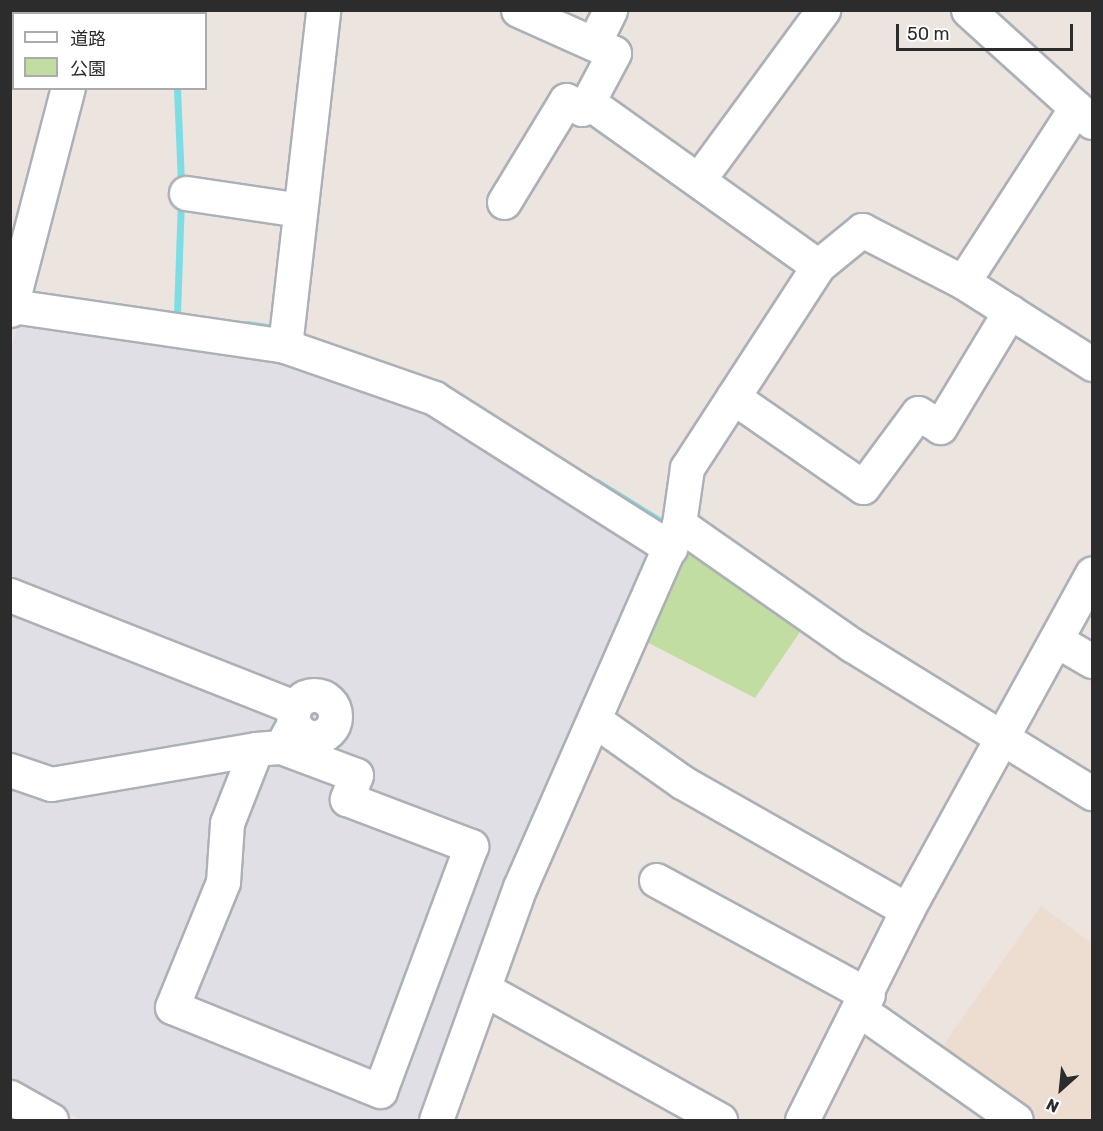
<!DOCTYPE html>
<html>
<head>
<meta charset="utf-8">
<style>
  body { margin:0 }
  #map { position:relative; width:1103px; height:1131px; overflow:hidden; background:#ece4df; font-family:Rubik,"Noto Sans JP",sans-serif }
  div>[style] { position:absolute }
  .industrial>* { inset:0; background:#dfdfe5 }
  .education>* { inset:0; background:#ecddd0 }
  .green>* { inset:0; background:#c2dda1 }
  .stream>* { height:7px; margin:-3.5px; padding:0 3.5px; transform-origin:3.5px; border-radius:3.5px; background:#7ddde4 }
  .roads { filter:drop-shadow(2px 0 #acb0b7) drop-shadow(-2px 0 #acb0b7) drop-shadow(0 2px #acb0b7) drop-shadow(0 -2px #acb0b7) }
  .minor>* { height:33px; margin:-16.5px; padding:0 16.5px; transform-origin:16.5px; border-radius:16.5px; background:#fff }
  .minor>.ring { margin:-16.5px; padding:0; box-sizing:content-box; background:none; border:33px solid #fff; border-radius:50% }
  span { translate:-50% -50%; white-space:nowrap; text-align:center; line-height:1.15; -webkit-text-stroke:4.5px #fff; paint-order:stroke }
  .frame { position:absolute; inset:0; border:12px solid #2c2c2c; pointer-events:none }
  .legend { position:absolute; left:12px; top:12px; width:195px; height:78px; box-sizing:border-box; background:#fff; border:2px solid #ababab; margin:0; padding:8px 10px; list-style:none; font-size:18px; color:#2c2c2c }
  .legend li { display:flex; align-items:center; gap:12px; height:30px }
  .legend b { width:30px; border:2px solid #ababab }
  .north { position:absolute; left:1031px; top:1059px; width:60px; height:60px; -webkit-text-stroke:4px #fff; paint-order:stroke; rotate:207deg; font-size:16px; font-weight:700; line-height:24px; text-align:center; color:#2c2c2c }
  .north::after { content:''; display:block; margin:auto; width:21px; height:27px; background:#2c2c2c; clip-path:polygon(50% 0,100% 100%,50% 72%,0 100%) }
  .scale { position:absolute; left:896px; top:24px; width:177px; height:27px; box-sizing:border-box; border:3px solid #2c2c2c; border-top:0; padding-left:8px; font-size:18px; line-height:21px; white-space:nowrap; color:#2c2c2c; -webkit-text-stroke:4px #fff; paint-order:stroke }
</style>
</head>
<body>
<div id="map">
  <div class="industrial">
    <div style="clip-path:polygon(20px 317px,282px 354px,430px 404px,657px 551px,429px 1120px,82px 1120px,11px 1081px,10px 353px)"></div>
  </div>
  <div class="education">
    <div style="clip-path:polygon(1041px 906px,1092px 943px,1092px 1120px,1028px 1120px,937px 1054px)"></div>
  </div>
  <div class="green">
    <div style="clip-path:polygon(682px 543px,804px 626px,755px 698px,643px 640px)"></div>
  </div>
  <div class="stream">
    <div style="left:168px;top:10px;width:4px;rotate:76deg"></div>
    <div style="left:177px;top:88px;width:97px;rotate:87.6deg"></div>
    <div style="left:181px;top:199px;width:116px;rotate:92deg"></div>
    <div style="left:177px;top:315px;width:8px;rotate:7deg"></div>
    <div style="left:247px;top:324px;width:30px;rotate:8deg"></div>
    <div style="left:597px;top:482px;width:80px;rotate:31.7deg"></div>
  </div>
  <div class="roads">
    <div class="minor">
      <div style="left:518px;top:10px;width:105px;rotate:24.1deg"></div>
      <div style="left:614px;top:53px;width:55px;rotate:118deg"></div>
      <div style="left:588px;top:102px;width:282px;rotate:35.5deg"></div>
      <div style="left:968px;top:10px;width:167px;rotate:42.1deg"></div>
      <div style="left:87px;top:14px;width:4px;rotate:-76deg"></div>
      <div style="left:594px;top:43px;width:37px;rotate:-64deg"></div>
      <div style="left:10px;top:70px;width:4px"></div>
      <div style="left:699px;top:179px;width:210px;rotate:-53.7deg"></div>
      <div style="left:186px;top:193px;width:115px;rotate:8.5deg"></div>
      <div style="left:504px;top:202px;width:119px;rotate:-58.7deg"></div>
      <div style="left:566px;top:100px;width:18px;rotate:29deg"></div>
      <div style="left:582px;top:109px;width:9px;rotate:-49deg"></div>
      <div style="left:963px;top:282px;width:208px;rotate:-57.1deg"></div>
      <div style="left:12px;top:306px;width:276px;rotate:8.3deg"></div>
      <div style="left:285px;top:346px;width:158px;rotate:19.2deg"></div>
      <div style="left:434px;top:398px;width:280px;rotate:32.4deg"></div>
      <div style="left:10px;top:310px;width:229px;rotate:-75.4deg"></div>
      <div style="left:285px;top:346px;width:338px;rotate:-83.5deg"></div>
      <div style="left:733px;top:397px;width:158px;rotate:34.7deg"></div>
      <div style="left:863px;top:487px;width:92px;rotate:-53.4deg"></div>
      <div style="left:918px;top:413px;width:26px;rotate:32deg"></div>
      <div style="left:940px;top:427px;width:135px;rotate:-58.9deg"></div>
      <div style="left:679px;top:524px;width:211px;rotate:35deg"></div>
      <div style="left:852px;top:645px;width:282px;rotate:31.7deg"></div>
      <div style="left:10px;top:595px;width:305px;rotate:21.5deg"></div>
      <div style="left:1056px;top:640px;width:42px;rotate:30.3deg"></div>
      <div class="ring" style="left:293px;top:695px;width:9px;height:9px"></div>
      <div style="left:596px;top:721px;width:105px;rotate:35.3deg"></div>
      <div style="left:682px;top:782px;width:259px;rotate:29.6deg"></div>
      <div style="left:281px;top:747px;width:80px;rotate:20.5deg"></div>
      <div style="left:356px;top:775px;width:26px;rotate:111deg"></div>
      <div style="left:347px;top:799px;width:133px;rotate:20.8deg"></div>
      <div style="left:471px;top:846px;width:261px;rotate:110.4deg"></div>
      <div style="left:380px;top:1091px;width:224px;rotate:-158deg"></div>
      <div style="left:172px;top:1007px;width:135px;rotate:-67.8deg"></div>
      <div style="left:223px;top:882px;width:59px;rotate:-86.1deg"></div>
      <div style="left:227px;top:823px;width:79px;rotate:-68.6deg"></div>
      <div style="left:256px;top:749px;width:25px;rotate:-5deg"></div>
      <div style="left:281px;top:747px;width:26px;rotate:-61deg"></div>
      <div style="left:10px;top:770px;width:43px;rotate:18.9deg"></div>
      <div style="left:51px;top:784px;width:208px;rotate:-9.7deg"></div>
      <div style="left:656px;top:880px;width:241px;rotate:28.5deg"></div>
      <div style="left:484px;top:989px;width:270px;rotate:29deg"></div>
      <div style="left:861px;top:1011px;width:189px;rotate:35.1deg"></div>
      <div style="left:10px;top:1097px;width:47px;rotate:29.3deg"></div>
      <div style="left:436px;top:1120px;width:248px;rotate:-70.2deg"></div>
      <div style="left:520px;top:887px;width:396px;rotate:-66.3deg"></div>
      <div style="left:679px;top:524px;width:57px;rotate:-81.9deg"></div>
      <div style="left:687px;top:468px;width:241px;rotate:-57deg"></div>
      <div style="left:818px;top:266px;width:57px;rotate:-39.3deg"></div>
      <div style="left:862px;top:230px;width:114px;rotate:27.2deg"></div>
      <div style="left:963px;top:282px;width:153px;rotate:32.4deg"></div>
      <div style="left:802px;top:1120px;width:235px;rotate:-63.4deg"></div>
      <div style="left:907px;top:910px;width:384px;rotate:-61.2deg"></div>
    </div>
  </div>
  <div class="frame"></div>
  <ul class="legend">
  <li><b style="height:8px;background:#fff"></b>道路</li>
  <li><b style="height:16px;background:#c2dda1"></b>公園</li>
  </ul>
  <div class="north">N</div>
  <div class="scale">50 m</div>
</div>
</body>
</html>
